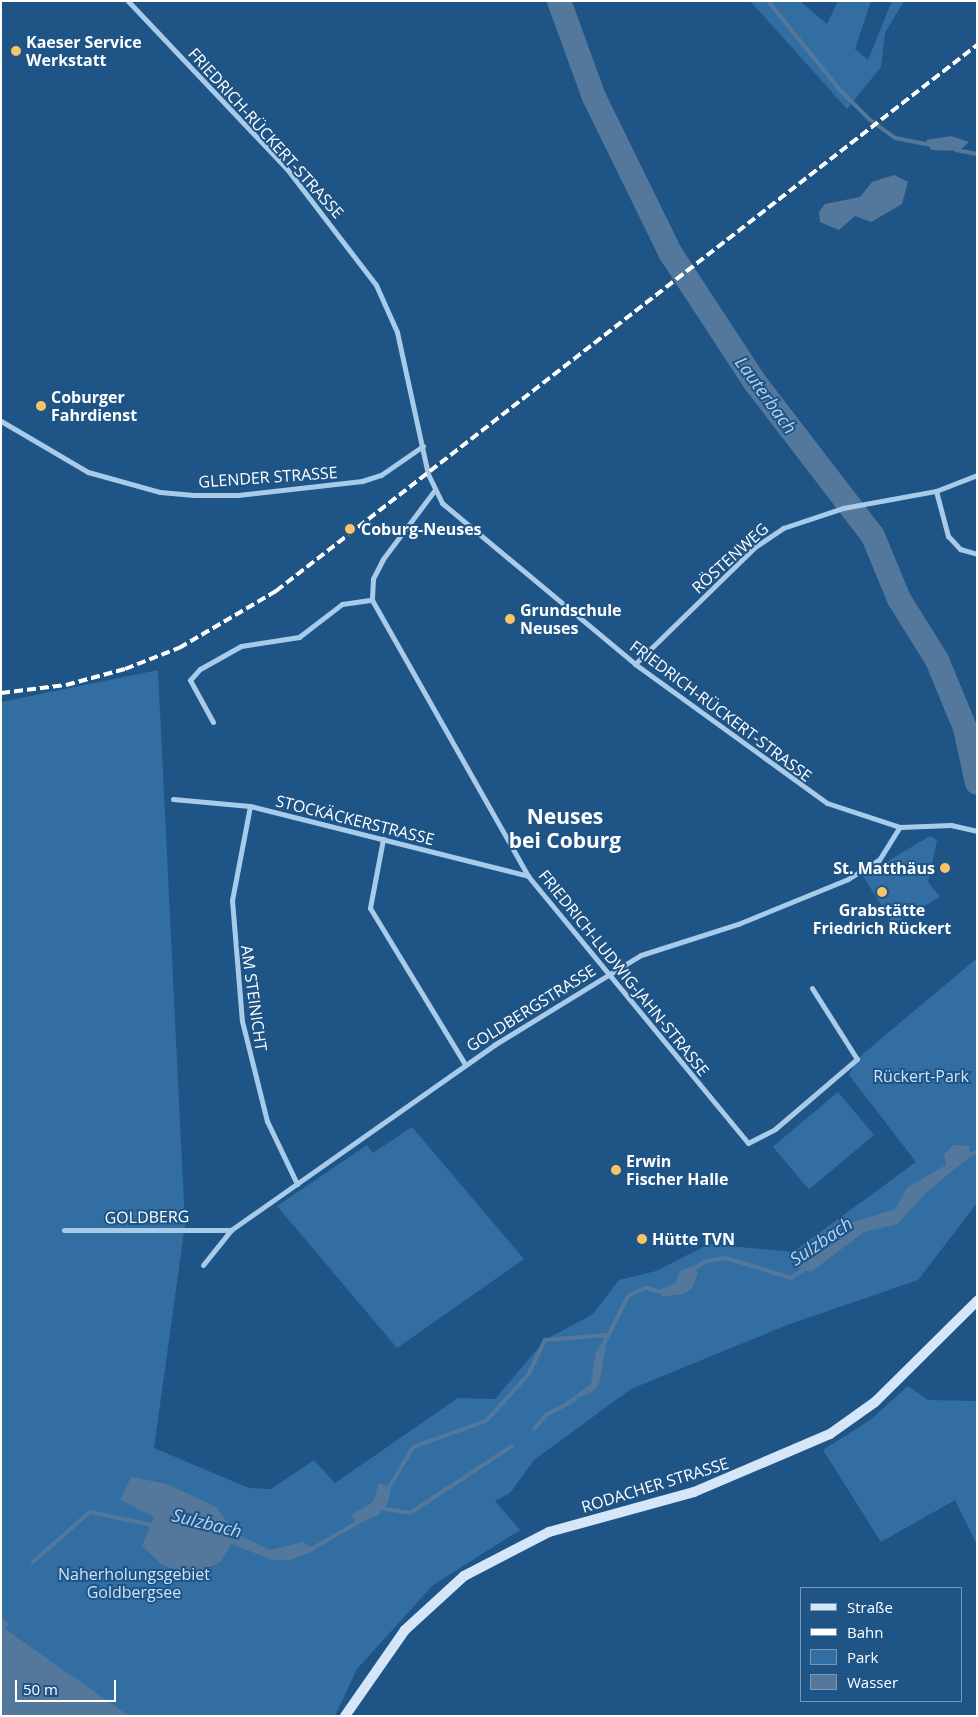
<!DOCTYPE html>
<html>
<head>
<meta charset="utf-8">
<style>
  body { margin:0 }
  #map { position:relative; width:978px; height:1717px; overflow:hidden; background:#1f5486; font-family:"Open Sans",sans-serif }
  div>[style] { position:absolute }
  .green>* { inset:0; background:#336ea3; transform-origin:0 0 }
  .water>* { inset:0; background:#53789c }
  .stream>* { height:4px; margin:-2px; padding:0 2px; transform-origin:2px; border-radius:2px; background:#53789c }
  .river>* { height:24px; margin:-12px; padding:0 12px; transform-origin:12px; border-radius:12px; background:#53789c }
  .street>* { height:5px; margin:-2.5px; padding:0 2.5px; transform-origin:2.5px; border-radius:2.5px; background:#a8cbea }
  .secondary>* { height:10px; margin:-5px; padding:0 5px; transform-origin:5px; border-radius:5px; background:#d4e6f8 }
  .rail>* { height:4px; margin-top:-2px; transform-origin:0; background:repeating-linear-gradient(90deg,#fff 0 9px,transparent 0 13px) }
  .dots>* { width:14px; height:14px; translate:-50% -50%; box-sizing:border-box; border:2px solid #1f5486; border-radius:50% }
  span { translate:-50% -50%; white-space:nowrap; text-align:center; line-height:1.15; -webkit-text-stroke:4px #1f5486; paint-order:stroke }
  .poi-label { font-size:16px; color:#fff; font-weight:700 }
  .left { translate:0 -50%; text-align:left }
  .right { translate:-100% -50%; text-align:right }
  .street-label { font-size:16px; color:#fff }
  .park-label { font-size:16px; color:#cde3f7 }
  .water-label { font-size:18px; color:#b4d4f1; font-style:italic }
  .district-label { font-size:21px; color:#fff; font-weight:700 }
  .frame { position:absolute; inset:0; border:2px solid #fff; pointer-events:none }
  .legend { position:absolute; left:800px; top:1587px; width:162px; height:115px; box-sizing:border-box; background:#1f5486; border:1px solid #7998b6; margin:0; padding:6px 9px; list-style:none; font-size:15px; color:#fff }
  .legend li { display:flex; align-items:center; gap:10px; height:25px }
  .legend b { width:25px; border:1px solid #7998b6 }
  .scale { position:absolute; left:15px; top:1680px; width:101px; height:22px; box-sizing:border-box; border:2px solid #fff; border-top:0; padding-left:6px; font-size:15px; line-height:18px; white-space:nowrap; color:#fff; -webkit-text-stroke:4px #1f5486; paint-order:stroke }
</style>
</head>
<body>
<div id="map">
  <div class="green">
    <div style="clip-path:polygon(750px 1px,800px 1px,827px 24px,838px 1px,871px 1px,855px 49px,868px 60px,892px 1px,904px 1px,885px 33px,881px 67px,847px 109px)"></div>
    <div style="clip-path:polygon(158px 670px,185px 1225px,154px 1448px,249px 1488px,271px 1489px,314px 1460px,335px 1483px,458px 1398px,495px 1399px,545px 1340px,593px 1314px,619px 1280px,656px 1271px,709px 1244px,793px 1252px,916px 1162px,849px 1075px,857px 1059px,977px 958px,977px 1203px,918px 1280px,787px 1325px,631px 1389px,534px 1460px,510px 1493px,495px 1501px,520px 1530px,433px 1585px,357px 1669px,335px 1716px,1px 1716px,1px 702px)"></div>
    <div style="clip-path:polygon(930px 836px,937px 840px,928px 882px,940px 897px,893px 924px,863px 876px)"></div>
    <div style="left:838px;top:1092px;width:56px;height:85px;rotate:50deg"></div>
    <div style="clip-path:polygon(412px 1127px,524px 1259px,397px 1348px,277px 1206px,367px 1145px,373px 1153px)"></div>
    <div style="clip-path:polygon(908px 1386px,928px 1400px,977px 1401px,977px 1545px,955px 1500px,881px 1542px,823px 1450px,870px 1420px)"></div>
  </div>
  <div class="water">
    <div style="clip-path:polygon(951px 136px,969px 142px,959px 151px,931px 150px,926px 140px)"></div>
    <div style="clip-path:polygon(894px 175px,908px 182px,902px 204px,871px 222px,855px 216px,839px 230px,820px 222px,819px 212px,825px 204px,860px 197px,872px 182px)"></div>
    <div style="clip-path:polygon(953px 1145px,969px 1146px,970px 1157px,930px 1189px,897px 1224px,864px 1232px,811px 1272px,797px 1268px,852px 1231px,851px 1223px,895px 1209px,907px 1188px,946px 1165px,944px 1155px)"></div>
    <div style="clip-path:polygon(692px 1266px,698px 1273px,692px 1288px,683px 1294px,661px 1297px,661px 1289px,676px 1283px,679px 1272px)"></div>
    <div style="clip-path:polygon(606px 1347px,599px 1384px,592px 1392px,563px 1404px,591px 1384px,596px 1351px)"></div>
    <div style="clip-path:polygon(131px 1477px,167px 1484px,216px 1507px,236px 1534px,271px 1550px,303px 1542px,316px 1550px,290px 1560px,273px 1560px,231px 1544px,221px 1562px,192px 1575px,162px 1565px,142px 1546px,154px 1517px,120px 1500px)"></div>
    <div style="clip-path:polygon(379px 1483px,391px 1488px,388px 1503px,378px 1515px,357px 1524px,351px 1515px,373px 1502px)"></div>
    <div style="clip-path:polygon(1px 1617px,9px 1624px,5px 1629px,129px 1716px,1px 1716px)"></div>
  </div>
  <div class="stream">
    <div style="left:768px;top:1px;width:116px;rotate:51deg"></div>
    <div style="left:841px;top:91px;width:40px;rotate:45deg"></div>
    <div style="left:869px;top:119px;width:32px;rotate:36deg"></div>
    <div style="left:895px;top:138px;width:38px;rotate:11deg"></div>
    <div style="left:956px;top:150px;width:21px;rotate:11deg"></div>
    <div style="left:966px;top:1156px;width:12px;rotate:-20deg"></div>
    <div style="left:692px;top:1270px;width:17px;rotate:-33deg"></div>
    <div style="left:706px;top:1261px;width:20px;rotate:-9deg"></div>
    <div style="left:726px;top:1258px;width:68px;rotate:17.1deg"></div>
    <div style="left:791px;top:1278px;width:20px;rotate:-33deg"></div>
    <div style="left:599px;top:1353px;width:65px;rotate:-62.7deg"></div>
    <div style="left:629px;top:1295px;width:18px;rotate:-22deg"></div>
    <div style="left:646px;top:1288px;width:21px;rotate:14deg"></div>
    <div style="left:534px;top:1429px;width:18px;rotate:-49deg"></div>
    <div style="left:546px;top:1415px;width:32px;rotate:-28deg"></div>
    <div style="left:387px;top:1491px;width:51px;rotate:-59.4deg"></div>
    <div style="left:413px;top:1447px;width:77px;rotate:-19.6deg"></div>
    <div style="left:486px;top:1421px;width:62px;rotate:-47.6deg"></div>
    <div style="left:528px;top:1375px;width:39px;rotate:-64deg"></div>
    <div style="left:545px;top:1340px;width:61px;rotate:-4.7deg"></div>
    <div style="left:380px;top:1508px;width:30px;rotate:9deg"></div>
    <div style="left:410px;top:1513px;width:122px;rotate:-33.3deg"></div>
    <div style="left:310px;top:1550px;width:58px;rotate:-30.1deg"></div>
    <div style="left:33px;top:1562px;width:76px;rotate:-41.3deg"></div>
    <div style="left:90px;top:1512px;width:68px;rotate:11.8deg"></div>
  </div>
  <div class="river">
    <div style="left:559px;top:1px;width:102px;rotate:70deg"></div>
    <div style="left:594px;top:97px;width:175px;rotate:63.9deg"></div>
    <div style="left:671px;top:254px;width:152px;rotate:56.8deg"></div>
    <div style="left:754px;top:381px;width:195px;rotate:52.5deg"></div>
    <div style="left:873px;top:536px;width:68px;rotate:67.6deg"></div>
    <div style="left:899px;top:599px;width:72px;rotate:58.1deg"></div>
    <div style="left:937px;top:660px;width:74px;rotate:67.6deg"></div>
    <div style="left:965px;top:728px;width:56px;rotate:77.7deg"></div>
  </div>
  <div class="street">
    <div style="left:128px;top:1px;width:231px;rotate:46.6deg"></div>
    <div style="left:287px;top:169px;width:146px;rotate:52.5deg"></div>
    <div style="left:376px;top:285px;width:51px;rotate:65.9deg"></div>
    <div style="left:397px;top:332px;width:145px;rotate:77.7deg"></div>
    <div style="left:428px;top:474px;width:32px;rotate:64deg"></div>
    <div style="left:442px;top:503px;width:251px;rotate:39.8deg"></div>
    <div style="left:635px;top:664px;width:237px;rotate:35.9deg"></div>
    <div style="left:827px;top:803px;width:77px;rotate:18.2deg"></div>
    <div style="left:900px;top:827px;width:51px;rotate:-2.2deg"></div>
    <div style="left:951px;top:825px;width:27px;rotate:13deg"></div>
    <div style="left:1px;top:421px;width:101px;rotate:30.4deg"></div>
    <div style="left:88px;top:472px;width:75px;rotate:15.5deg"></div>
    <div style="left:160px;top:492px;width:34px;rotate:5deg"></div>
    <div style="left:194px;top:495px;width:44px"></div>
    <div style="left:238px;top:495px;width:125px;rotate:-6.4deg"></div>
    <div style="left:362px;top:481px;width:20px;rotate:-18deg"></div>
    <div style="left:381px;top:475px;width:51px;rotate:-34.6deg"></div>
    <div style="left:434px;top:491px;width:85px;rotate:126.9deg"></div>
    <div style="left:383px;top:559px;width:22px;rotate:117deg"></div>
    <div style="left:373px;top:579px;width:21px;rotate:93deg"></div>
    <div style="left:372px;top:600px;width:317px;rotate:60.5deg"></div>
    <div style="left:528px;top:876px;width:346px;rotate:50.5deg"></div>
    <div style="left:748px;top:1143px;width:30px;rotate:-27deg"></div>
    <div style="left:775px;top:1129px;width:108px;rotate:-40.5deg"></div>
    <div style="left:857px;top:1059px;width:84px;rotate:-122.4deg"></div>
    <div style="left:936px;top:491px;width:47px;rotate:75.1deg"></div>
    <div style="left:948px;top:536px;width:18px;rotate:47deg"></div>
    <div style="left:960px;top:549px;width:18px;rotate:16deg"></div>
    <div style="left:635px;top:664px;width:168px;rotate:-44.3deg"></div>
    <div style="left:755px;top:547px;width:34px;rotate:-34deg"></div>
    <div style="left:783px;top:528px;width:63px;rotate:-18.4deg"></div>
    <div style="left:843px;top:508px;width:95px;rotate:-10.4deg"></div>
    <div style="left:936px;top:491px;width:44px;rotate:-21.3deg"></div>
    <div style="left:213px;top:722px;width:48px;rotate:-118.7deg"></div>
    <div style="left:190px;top:680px;width:15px;rotate:-48deg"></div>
    <div style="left:200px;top:669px;width:47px;rotate:-29.3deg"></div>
    <div style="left:241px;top:646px;width:59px;rotate:-8.8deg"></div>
    <div style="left:299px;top:637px;width:54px;rotate:-37.5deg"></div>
    <div style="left:342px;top:604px;width:30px;rotate:-8deg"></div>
    <div style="left:173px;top:799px;width:77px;rotate:5.2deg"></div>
    <div style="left:250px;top:806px;width:287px;rotate:14.1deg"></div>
    <div style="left:250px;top:806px;width:96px;rotate:100.8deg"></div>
    <div style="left:232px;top:900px;width:121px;rotate:85.3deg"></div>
    <div style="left:242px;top:1021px;width:103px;rotate:76deg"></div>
    <div style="left:267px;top:1121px;width:70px;rotate:64.5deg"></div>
    <div style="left:383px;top:839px;width:70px;rotate:100.7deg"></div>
    <div style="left:370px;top:908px;width:183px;rotate:58.7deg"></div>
    <div style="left:64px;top:1230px;width:167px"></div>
    <div style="left:203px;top:1265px;width:45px;rotate:-51.3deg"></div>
    <div style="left:231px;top:1230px;width:322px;rotate:-35.1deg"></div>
    <div style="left:494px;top:1045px;width:172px;rotate:-31.5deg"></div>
    <div style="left:641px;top:955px;width:102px;rotate:-17.7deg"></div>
    <div style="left:738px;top:924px;width:119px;rotate:-22.2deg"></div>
    <div style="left:848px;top:879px;width:36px;rotate:-32deg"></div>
    <div style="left:879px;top:860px;width:39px;rotate:-58deg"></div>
  </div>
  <div class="secondary">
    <div style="left:345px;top:1716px;width:105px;rotate:-55.1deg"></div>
    <div style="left:405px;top:1630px;width:80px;rotate:-42.5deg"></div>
    <div style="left:464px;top:1576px;width:96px;rotate:-27.4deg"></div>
    <div style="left:549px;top:1532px;width:150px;rotate:-15.4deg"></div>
    <div style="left:694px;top:1492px;width:148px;rotate:-23.1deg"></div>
    <div style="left:830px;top:1434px;width:55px;rotate:-35.4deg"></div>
    <div style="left:875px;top:1402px;width:144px;rotate:-44.7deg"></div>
  </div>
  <div class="rail">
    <div style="left:1px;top:693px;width:65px;rotate:-7deg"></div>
    <div style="left:66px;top:685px;width:61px;rotate:-15.2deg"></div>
    <div style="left:125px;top:669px;width:58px;rotate:-21.3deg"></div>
    <div style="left:179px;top:648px;width:113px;rotate:-30.4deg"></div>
    <div style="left:276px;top:591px;width:889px;rotate:-37.91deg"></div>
  </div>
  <div class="dots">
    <div style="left:16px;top:51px;background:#f8c468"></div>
    <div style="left:41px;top:406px;background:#f8c468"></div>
    <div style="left:350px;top:529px;background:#f8c468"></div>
    <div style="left:510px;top:619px;background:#f8c468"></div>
    <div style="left:945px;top:868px;background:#f8c468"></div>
    <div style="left:882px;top:892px;background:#f8c468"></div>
    <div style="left:616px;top:1170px;background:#f8c468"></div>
    <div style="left:642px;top:1239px;background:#f8c468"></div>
  </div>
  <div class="poi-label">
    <span class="left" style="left:26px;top:51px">Kaeser Service<br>Werkstatt</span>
    <span class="left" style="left:51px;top:406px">Coburger<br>Fahrdienst</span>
    <span class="left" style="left:361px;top:529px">Coburg-Neuses</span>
    <span class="left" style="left:520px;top:619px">Grundschule<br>Neuses</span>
    <span class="right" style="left:935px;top:868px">St. Matthäus</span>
    <span style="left:882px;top:919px">Grabstätte<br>Friedrich Rückert</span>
    <span class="left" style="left:626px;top:1170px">Erwin<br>Fischer Halle</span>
    <span class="left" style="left:652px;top:1239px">Hütte TVN</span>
  </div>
  <div class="street-label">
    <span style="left:266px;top:133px;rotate:48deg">FRIEDRICH-RÜCKERT-STRASSE</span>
    <span style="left:268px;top:477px;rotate:-4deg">GLENDER STRASSE</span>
    <span style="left:730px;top:558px;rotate:-42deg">RÖSTENWEG</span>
    <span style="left:721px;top:711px;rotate:37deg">FRIEDRICH-RÜCKERT-STRASSE</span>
    <span style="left:355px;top:820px;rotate:14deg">STOCKÄCKERSTRASSE</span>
    <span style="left:624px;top:973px;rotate:51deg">FRIEDRICH-LUDWIG-JAHN-STRASSE</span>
    <span style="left:254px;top:998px;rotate:82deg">AM STEINICHT</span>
    <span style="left:531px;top:1008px;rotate:-32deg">GOLDBERGSTRASSE</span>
    <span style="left:147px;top:1217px;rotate:-1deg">GOLDBERG</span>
    <span style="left:655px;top:1485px;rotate:-17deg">RODACHER STRASSE</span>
  </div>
  <div class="park-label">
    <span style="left:921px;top:1076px">Rückert-Park</span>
    <span style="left:134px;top:1583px">Naherholungsgebiet<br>Goldbergsee</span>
  </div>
  <div class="water-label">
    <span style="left:766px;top:395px;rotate:54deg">Lauterbach</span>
    <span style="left:821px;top:1241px;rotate:-34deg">Sulzbach</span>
    <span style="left:207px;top:1523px;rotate:14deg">Sulzbach</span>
  </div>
  <div class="district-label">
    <span style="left:565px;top:828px">Neuses<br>bei Coburg</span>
  </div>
  <div class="frame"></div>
  <ul class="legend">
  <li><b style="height:6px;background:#d4e6f8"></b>Straße</li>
  <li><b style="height:6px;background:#fff"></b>Bahn</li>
  <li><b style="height:14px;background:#336ea3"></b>Park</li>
  <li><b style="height:14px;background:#53789c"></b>Wasser</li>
  </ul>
  <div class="scale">50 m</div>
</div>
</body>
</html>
